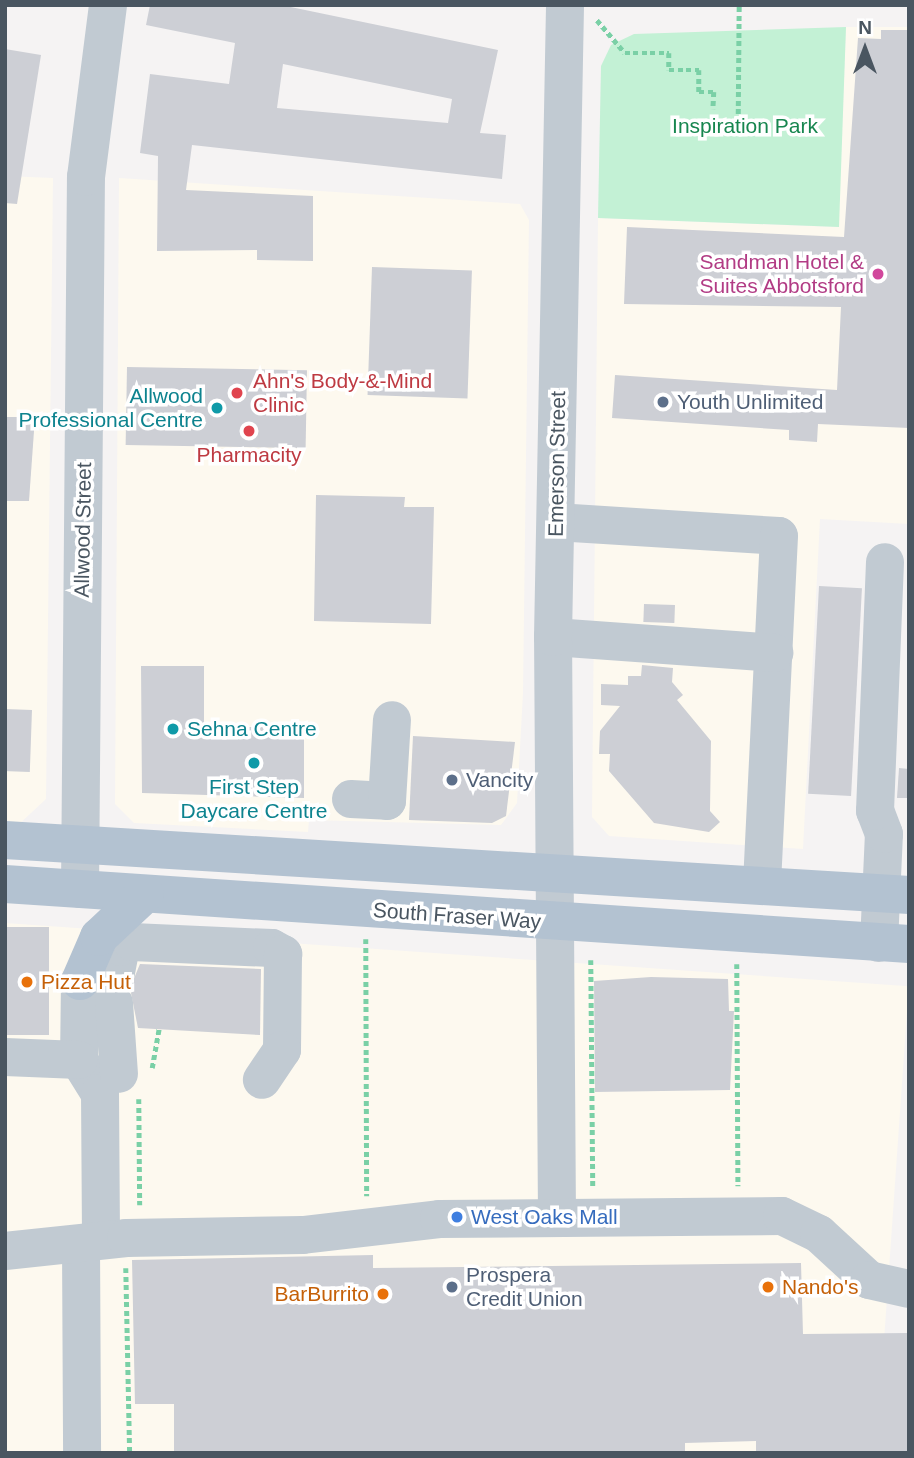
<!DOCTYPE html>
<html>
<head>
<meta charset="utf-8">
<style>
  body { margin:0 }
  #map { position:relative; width:914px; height:1458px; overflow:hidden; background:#f5f3f3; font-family:Arial,sans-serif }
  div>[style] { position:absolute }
  .commercial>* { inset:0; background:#fdf9ef; transform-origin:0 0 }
  .green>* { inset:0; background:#c3f1d5 }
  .building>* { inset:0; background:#cdcfd5; transform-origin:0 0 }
  .path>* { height:4.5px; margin-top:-2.25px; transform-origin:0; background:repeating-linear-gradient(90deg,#7ad0a6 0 5px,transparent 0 8.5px) }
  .minor>* { height:38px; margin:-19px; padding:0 19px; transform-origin:19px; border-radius:19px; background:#c1cad2 }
  .major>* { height:38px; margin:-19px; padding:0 19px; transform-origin:19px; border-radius:19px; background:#b3c2d1 }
  .dots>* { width:19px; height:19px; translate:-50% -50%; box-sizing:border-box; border:4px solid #fff; border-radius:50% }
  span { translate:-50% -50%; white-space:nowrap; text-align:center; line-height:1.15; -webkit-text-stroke:7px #fff; paint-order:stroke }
  .park-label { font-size:21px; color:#17864f }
  .hotel-label { font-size:21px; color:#b23c85 }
  .right { translate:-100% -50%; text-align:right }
  .health-label { font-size:21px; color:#be3a42 }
  .left { translate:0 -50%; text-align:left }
  .culture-label { font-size:21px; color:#0d838f }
  .service-label { font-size:21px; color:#4e5e75 }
  .street-label { font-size:21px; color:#4a5661 }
  .food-label { font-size:21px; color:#c56008 }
  .shop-label { font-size:21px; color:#366cbe }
  .frame { position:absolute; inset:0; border:7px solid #4a5661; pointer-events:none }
  .north { position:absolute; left:830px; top:14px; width:70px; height:70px; -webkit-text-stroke:5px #fff; paint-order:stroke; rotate:0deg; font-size:19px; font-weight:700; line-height:28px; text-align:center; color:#4a5661 }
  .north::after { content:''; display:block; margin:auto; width:24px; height:32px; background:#4a5661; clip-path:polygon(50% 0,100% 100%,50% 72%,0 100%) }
</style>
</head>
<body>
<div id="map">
  <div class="commercial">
    <div style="clip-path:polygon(846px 27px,909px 27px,909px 524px,820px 519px,803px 849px,609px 836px,592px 817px,598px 218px,838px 227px)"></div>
    <div style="clip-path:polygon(5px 176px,53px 178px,46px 799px,16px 827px,5px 826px)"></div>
    <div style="clip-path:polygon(119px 178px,520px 204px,529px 220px,523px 693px,517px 803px,501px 825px,309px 820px,308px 832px,134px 823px,115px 804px)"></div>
    <div style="left:5px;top:923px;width:906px;height:530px;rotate:4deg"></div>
  </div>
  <div class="green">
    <div style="clip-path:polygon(846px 27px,839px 227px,598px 218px,601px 66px,611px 45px,634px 34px)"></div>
  </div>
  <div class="building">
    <div style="clip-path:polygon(evenodd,150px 5px,281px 5px,498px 50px,480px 133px,506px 135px,502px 179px,192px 145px,186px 190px,313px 196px,313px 261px,257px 260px,257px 250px,157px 251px,158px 156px,140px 153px,150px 74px,229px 84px,235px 43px,146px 25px,150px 5px,283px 64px,452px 99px,448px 123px,277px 108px,283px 64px)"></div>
    <div style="clip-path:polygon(881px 30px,909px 30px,909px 428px,818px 424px,817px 442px,789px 440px,789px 430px,612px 418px,615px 375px,837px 390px,841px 307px,624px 304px,627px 227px,844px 237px,858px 38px,881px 39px)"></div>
    <div style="clip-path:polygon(5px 49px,41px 55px,17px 204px,5px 203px)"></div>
    <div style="left:372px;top:267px;width:100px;height:128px;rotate:2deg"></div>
    <div style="left:127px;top:367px;width:180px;height:78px;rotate:1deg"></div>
    <div style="clip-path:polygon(5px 417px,35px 417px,29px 501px,5px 501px)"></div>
    <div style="clip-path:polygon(316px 495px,405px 497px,404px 507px,434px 507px,431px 624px,314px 621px)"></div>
    <div style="left:819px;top:586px;width:43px;height:208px;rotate:3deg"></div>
    <div style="left:644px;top:604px;width:31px;height:18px;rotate:2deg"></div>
    <div style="clip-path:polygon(642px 665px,673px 668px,672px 682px,683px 695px,677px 700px,711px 741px,710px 811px,720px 822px,709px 832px,654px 823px,609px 771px,610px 754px,599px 754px,600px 731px,620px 706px,601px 705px,601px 684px,628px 685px,628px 676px,641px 676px)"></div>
    <div style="clip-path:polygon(141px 666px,204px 666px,204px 727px,304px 727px,304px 798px,142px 793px)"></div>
    <div style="left:5px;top:709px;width:27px;height:62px;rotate:2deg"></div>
    <div style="clip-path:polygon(413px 736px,515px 742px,506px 816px,492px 823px,409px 820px)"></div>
    <div style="clip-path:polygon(899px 768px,909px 769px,909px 798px,897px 798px)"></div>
    <div style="left:5px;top:927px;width:44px;height:108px"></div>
    <div style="clip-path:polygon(140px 964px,261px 969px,260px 1035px,138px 1028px,130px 988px)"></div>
    <div style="clip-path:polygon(651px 977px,728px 979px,729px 1011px,734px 1011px,730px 1090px,595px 1092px,594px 981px)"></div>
    <div style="clip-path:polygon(373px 1255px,373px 1268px,801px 1263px,803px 1334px,909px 1333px,909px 1453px,756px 1453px,756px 1441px,685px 1443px,685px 1451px,174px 1453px,174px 1404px,135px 1404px,132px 1260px)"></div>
  </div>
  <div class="path">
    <div style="left:597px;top:20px;width:43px;rotate:49.7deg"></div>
    <div style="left:625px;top:53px;width:44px"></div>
    <div style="left:669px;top:53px;width:17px;rotate:90deg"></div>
    <div style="left:669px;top:70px;width:30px"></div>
    <div style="left:699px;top:70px;width:22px;rotate:90deg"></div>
    <div style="left:699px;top:92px;width:15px"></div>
    <div style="left:714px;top:92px;width:17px;rotate:93deg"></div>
    <div style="left:738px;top:114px;width:109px;rotate:-89.5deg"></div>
    <div style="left:366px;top:939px;width:257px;rotate:89.8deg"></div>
    <div style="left:591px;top:960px;width:227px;rotate:89.5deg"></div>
    <div style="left:737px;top:964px;width:222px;rotate:89.7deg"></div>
    <div style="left:152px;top:1068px;width:40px;rotate:-80deg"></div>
    <div style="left:139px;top:1099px;width:106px;rotate:89.5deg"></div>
    <div style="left:126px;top:1268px;width:185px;rotate:88.8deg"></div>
  </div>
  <div class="minor">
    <div style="left:556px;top:522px;width:223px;rotate:3.6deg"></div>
    <div style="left:779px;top:536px;width:350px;rotate:92.8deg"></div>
    <div style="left:553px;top:637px;width:222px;rotate:4.1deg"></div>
    <div style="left:351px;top:799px;width:36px;rotate:3deg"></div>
    <div style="left:387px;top:801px;width:81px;rotate:-86.5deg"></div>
    <div style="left:80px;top:889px;width:712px;rotate:-89.52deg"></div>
    <div style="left:86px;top:177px;width:173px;rotate:-82.7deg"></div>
    <div style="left:879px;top:943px;width:109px;rotate:-87.4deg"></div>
    <div style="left:884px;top:834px;width:25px;rotate:-111deg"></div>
    <div style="left:875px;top:811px;width:249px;rotate:-87.7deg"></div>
    <div style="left:116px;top:972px;width:25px;rotate:-79deg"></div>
    <div style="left:121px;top:947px;width:12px;rotate:-24deg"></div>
    <div style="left:132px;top:942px;width:140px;rotate:2.5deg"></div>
    <div style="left:272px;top:948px;width:13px;rotate:29deg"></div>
    <div style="left:283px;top:954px;width:96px;rotate:90.6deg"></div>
    <div style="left:282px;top:1050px;width:36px;rotate:124deg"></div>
    <div style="left:80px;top:981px;width:79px;rotate:90.7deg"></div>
    <div style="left:79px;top:1060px;width:39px;rotate:58deg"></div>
    <div style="left:100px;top:1093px;width:146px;rotate:89.6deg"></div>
    <div style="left:114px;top:1003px;width:71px;rotate:86deg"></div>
    <div style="left:5px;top:1057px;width:74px;rotate:2.3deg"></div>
    <div style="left:557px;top:1218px;width:581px;rotate:-90.39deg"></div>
    <div style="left:553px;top:637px;width:632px;rotate:-88.91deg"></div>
    <div style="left:81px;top:1245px;width:208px;rotate:89.7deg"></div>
    <div style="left:5px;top:1251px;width:122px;rotate:-6.1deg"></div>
    <div style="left:126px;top:1238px;width:177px;rotate:-1deg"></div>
    <div style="left:303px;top:1235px;width:137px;rotate:-6.7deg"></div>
    <div style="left:439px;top:1219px;width:343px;rotate:-0.5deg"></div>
    <div style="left:782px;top:1216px;width:41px;rotate:25.9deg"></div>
    <div style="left:819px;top:1234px;width:68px;rotate:42.6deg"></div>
    <div style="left:869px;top:1280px;width:41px;rotate:12.7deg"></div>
  </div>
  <div class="major">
    <div style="left:5px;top:840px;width:906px;rotate:3.48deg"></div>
    <div style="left:5px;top:884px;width:906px;rotate:3.8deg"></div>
    <div style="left:80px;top:981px;width:48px;rotate:-66.6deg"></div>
    <div style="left:99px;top:937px;width:63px;rotate:-43.1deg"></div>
  </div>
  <div class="dots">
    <div style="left:878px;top:274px;background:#d1479c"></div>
    <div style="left:237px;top:393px;background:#e0444e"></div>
    <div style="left:663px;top:402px;background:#5c6f8a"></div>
    <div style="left:217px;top:408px;background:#0f9aa8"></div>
    <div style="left:249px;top:431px;background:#e0444e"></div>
    <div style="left:173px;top:729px;background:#0f9aa8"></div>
    <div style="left:254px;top:763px;background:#0f9aa8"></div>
    <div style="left:452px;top:780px;background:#5c6f8a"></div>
    <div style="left:27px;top:982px;background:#e8710a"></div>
    <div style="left:457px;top:1217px;background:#3f7fe0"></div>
    <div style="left:452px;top:1287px;background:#5c6f8a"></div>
    <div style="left:768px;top:1287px;background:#e8710a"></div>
    <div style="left:383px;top:1294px;background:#e8710a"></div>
  </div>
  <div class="park-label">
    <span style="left:745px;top:126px">Inspiration Park</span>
  </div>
  <div class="hotel-label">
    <span class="right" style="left:864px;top:274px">Sandman Hotel &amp;<br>Suites Abbotsford</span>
  </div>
  <div class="health-label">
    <span class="left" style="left:253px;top:393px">Ahn's Body-&amp;-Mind<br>Clinic</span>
    <span style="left:249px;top:455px">Pharmacity</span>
  </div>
  <div class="culture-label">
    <span class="right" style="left:203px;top:408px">Allwood<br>Professional Centre</span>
    <span class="left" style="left:187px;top:729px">Sehna Centre</span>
    <span style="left:254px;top:799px">First Step<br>Daycare Centre</span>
  </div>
  <div class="service-label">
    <span class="left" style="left:677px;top:402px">Youth Unlimited</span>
    <span class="left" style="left:466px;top:780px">Vancity</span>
    <span class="left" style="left:466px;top:1287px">Prospera<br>Credit Union</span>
  </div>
  <div class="street-label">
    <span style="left:557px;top:464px;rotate:-89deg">Emerson Street</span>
    <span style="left:83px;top:530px;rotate:-89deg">Allwood Street</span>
    <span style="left:457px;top:916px;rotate:4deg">South Fraser Way</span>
  </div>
  <div class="food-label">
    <span class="left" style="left:41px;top:982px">Pizza Hut</span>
    <span class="left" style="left:782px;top:1287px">Nando's</span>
    <span class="right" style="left:369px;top:1294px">BarBurrito</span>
  </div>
  <div class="shop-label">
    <span class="left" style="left:471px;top:1217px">West Oaks Mall</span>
  </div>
  <div class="frame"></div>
  <div class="north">N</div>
</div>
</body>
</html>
